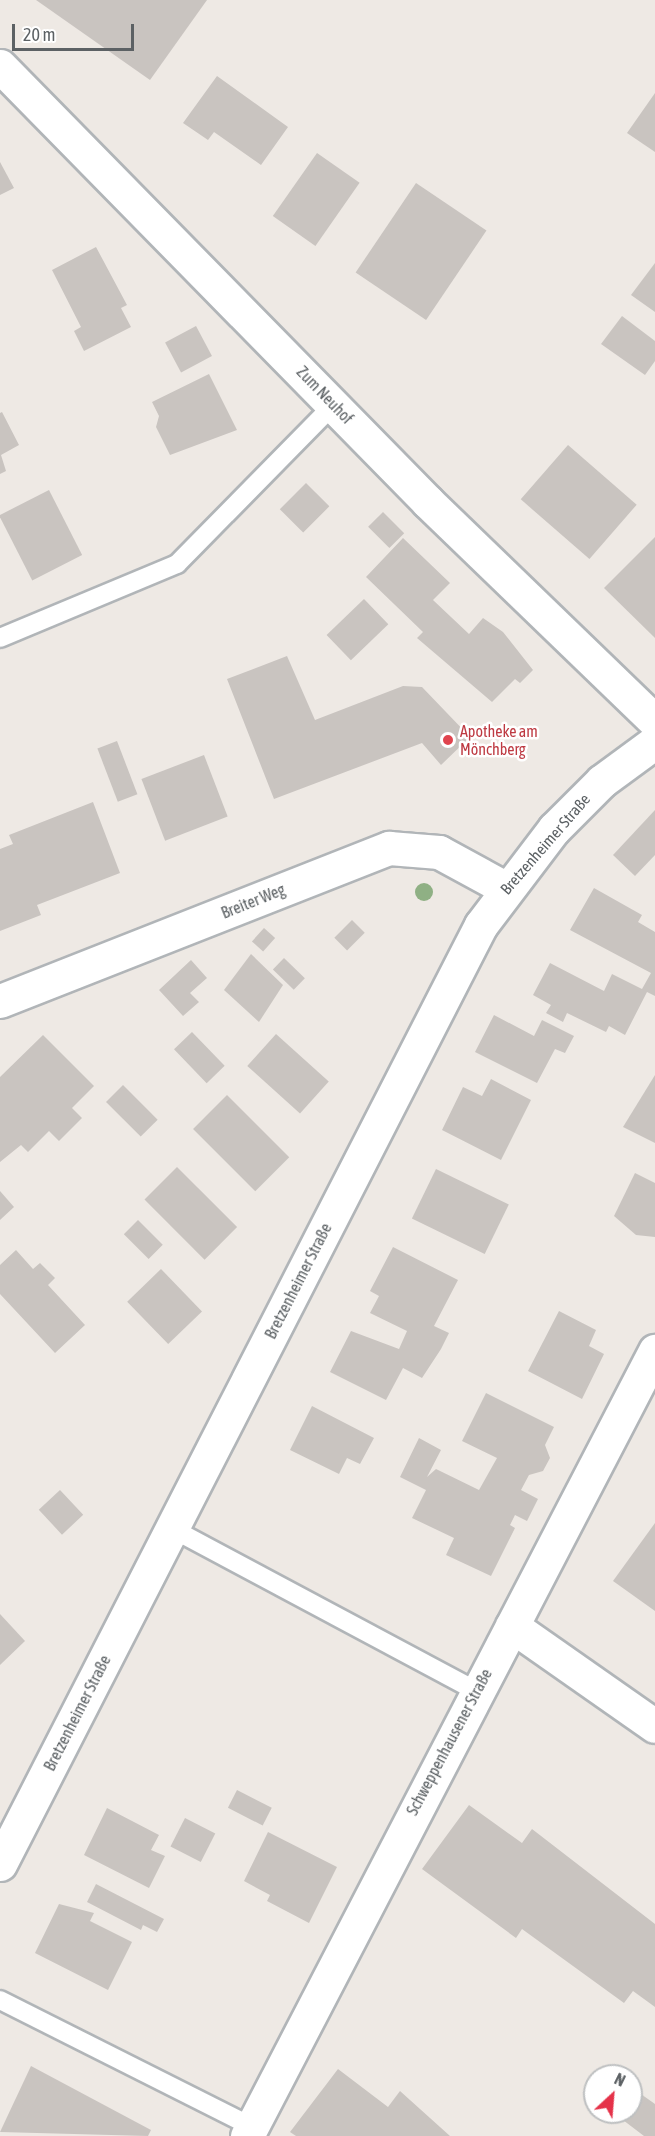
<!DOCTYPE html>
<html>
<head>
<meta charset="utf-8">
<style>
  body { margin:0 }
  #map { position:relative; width:655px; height:2136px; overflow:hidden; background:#eee9e4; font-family:"Asap Condensed",sans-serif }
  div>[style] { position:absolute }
  .building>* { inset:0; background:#c9c4c0; transform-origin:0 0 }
  .roads { filter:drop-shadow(2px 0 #b1b5b8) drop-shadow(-2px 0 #b1b5b8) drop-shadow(0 2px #b1b5b8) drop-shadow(0 -2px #b1b5b8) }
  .service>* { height:18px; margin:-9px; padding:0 9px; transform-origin:9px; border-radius:9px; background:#fff }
  .minor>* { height:33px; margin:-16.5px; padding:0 16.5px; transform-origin:16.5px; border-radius:16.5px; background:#fff }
  .trees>* { width:18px; height:18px; margin:-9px; border-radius:50%; background:#8fb084 }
  .dots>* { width:16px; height:16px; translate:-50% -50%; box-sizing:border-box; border:3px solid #fff; border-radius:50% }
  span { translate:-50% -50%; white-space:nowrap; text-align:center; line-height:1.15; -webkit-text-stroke:5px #fff; paint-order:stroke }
  .street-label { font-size:16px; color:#5c6164 }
  .health-label { font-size:16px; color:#be3a42 }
  .left { translate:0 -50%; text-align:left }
  .north { position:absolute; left:583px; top:2064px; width:60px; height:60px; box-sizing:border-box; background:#fff; border:2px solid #bec0c1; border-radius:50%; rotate:26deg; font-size:16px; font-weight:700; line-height:24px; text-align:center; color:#5c6164 }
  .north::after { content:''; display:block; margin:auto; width:21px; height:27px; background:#e53249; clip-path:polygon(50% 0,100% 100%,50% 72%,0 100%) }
  .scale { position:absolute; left:12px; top:24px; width:122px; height:27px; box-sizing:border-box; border:3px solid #5c6164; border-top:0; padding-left:8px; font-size:18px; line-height:21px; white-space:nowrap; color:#5c6164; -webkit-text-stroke:4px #fff; paint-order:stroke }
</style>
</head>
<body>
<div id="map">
  <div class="building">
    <div style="clip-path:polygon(36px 0,207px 0,150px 80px)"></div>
    <div style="clip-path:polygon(217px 76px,288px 127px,261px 165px,214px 132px,208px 140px,183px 123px)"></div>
    <div style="clip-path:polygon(655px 93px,655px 152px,627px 133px)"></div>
    <div style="left:317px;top:153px;width:52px;height:77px;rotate:35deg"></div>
    <div style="clip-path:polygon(0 162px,14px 188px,0 195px)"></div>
    <div style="left:416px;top:183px;width:85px;height:108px;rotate:34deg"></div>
    <div style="clip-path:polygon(96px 247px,127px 305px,121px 308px,131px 327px,84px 351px,74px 331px,81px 327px,52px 270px)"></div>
    <div style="clip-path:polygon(655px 263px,655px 312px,631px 295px)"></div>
    <div style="clip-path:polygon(622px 316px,655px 341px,655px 361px,645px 375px,601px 344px)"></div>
    <div style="left:196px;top:326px;width:34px;height:35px;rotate:62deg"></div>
    <div style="clip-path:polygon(209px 374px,237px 430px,170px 455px,156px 427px,159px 416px,152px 402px)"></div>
    <div style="clip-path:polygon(2px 412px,19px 445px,1px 455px,6px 471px,0 474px,0 413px)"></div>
    <div style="left:568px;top:445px;width:91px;height:72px;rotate:41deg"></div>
    <div style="left:306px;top:483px;width:33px;height:37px;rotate:45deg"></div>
    <div style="left:49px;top:490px;width:73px;height:56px;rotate:63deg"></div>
    <div style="left:383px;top:512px;width:30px;height:21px;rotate:45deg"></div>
    <div style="clip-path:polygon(655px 537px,655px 638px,604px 588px)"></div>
    <div style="clip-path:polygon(403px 538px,450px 583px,433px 600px,469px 634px,483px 618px,503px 632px,533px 670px,520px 683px,515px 679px,492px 702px,417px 638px,423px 632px,366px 577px)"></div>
    <div style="left:364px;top:599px;width:35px;height:52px;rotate:46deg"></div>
    <div style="clip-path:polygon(287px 656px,315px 720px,403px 686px,422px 687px,470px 737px,441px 765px,422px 743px,274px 799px,227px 679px)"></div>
    <div style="left:117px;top:741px;width:57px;height:21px;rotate:69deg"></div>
    <div style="left:204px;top:755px;width:66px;height:67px;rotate:69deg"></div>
    <div style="clip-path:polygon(93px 802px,120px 873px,37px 905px,41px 915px,0 931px,0 849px,13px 844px,9px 835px)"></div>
    <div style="clip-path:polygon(655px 810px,655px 855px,635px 876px,613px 855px)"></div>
    <div style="clip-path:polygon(594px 888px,642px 915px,638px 922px,655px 932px,655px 996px,647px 992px,625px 1035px,609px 1026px,606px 1032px,567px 1013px,563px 1022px,546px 1013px,551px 1005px,533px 995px,550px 963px,604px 991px,612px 974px,642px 989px,651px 973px,570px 930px)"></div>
    <div style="left:352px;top:920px;width:18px;height:25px;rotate:45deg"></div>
    <div style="left:264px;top:928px;width:15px;height:18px;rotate:42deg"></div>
    <div style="clip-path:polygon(251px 954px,283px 985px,259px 1022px,224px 990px)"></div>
    <div style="left:284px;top:958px;width:29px;height:16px;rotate:44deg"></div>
    <div style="clip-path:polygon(191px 960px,207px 978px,190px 993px,199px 1002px,183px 1016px,159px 990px)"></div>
    <div style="clip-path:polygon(494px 1015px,534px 1036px,542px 1020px,574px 1036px,565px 1053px,555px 1049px,537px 1083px,475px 1052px)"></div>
    <div style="left:192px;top:1032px;width:47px;height:25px;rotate:46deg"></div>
    <div style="left:276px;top:1034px;width:71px;height:43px;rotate:42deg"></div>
    <div style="clip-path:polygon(43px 1035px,94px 1086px,72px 1108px,82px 1118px,59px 1141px,49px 1131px,28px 1152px,21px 1145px,0 1162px,0 1077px)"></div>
    <div style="clip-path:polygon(655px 1075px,655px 1143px,623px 1127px)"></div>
    <div style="clip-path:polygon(491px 1079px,531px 1100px,501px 1160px,442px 1130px,463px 1087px,482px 1096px)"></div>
    <div style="left:123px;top:1085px;width:49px;height:24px;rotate:45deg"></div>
    <div style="left:227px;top:1095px;width:88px;height:48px;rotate:45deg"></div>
    <div style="left:177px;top:1167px;width:85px;height:46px;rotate:45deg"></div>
    <div style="left:436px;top:1169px;width:81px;height:55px;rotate:26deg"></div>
    <div style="clip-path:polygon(635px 1173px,655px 1183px,655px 1237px,636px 1235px,614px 1216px)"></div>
    <div style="clip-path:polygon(0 1191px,14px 1207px,0 1220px)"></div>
    <div style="left:138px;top:1220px;width:35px;height:20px;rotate:45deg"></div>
    <div style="clip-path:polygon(393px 1247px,458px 1280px,434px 1326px,449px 1333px,441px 1349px,422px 1378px,403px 1368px,386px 1400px,330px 1372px,351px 1331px,399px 1349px,407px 1331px,370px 1313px,379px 1296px,370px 1291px)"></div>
    <div style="clip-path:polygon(16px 1250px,33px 1269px,40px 1263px,55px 1278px,48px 1285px,85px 1325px,55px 1353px,0 1294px,0 1265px)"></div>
    <div style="left:161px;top:1269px;width:59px;height:47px;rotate:46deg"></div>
    <div style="clip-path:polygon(559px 1311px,596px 1330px,589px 1346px,604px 1354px,582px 1399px,528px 1371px)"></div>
    <div style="clip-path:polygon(486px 1393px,554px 1427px,545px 1445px,550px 1458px,543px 1471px,529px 1475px,521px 1490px,538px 1499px,527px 1521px,515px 1515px,510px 1525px,515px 1528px,491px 1576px,446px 1555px,454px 1538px,412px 1518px,426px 1490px,400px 1477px,419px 1438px,441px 1450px,427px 1477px,436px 1469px,479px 1490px,497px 1458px,462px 1441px)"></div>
    <div style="clip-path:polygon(312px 1406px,374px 1438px,360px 1464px,347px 1458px,339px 1474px,290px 1450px)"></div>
    <div style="left:60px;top:1490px;width:34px;height:29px;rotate:47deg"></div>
    <div style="clip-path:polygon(655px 1523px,655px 1611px,613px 1581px)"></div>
    <div style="clip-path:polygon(0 1614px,25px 1641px,0 1665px)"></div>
    <div style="left:237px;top:1790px;width:39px;height:20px;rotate:27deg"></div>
    <div style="clip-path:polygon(469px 1805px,522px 1843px,532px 1829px,655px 1924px,655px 2007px,633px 1991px,624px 2003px,522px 1929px,516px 1938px,422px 1869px)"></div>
    <div style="clip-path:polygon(107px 1808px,159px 1835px,151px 1850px,165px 1856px,149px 1888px,84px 1855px)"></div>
    <div style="left:185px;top:1818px;width:34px;height:32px;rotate:27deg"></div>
    <div style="clip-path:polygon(268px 1832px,337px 1867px,309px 1923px,267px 1901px,270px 1895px,244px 1881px)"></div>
    <div style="clip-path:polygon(96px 1884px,164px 1919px,157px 1932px,143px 1925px,141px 1930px,87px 1902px)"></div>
    <div style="clip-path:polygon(59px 1904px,94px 1913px,90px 1921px,132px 1942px,108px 1990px,35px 1953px)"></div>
    <div style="clip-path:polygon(31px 2066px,151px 2130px,148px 2136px,0 2132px)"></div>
    <div style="clip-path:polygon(338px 2069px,388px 2107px,400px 2091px,450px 2136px,296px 2136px,290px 2132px)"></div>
    <div style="clip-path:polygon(638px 2092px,655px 2104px,655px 2136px,644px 2136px,619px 2117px,631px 2112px)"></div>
  </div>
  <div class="roads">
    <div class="service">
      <div style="left:0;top:638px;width:192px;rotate:-22.7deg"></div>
      <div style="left:177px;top:564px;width:224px;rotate:-45.5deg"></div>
      <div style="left:171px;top:1528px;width:344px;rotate:28.1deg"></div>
      <div style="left:0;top:2000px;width:282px;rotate:26.7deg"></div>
    </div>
    <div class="minor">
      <div style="left:0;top:66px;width:611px;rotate:45.53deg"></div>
      <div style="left:428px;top:502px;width:315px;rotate:44deg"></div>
      <div style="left:0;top:1001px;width:418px;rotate:-21.5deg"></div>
      <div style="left:389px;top:848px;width:50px;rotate:4.6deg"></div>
      <div style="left:439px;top:852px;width:75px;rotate:28.6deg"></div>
      <div style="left:512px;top:1626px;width:174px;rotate:35deg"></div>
      <div style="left:0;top:1864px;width:1055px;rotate:-62.88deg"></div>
      <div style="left:481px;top:925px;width:121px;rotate:-52.8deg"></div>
      <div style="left:554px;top:829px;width:68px;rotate:-45deg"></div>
      <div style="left:602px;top:781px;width:66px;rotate:-36.3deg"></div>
      <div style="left:247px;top:2136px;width:885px;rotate:-62.54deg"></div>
    </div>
  </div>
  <div class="trees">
    <div style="left:424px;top:892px"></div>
  </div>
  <div class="dots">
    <div style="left:448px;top:740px;background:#e0444e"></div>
  </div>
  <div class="street-label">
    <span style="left:325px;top:395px;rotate:46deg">Zum Neuhof</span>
    <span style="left:545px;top:844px;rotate:-49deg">Bretzenheimer Straße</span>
    <span style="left:253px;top:901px;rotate:-22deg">Breiter Weg</span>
    <span style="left:298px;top:1281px;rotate:-63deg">Bretzenheimer Straße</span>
    <span style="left:77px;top:1713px;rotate:-63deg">Bretzenheimer Straße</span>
    <span style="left:449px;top:1742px;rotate:-62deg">Schweppenhausener Straße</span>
  </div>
  <div class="health-label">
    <span class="left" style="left:460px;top:740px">Apotheke am<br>Mönchberg</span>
  </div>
  <div class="north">N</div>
  <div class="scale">20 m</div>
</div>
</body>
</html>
